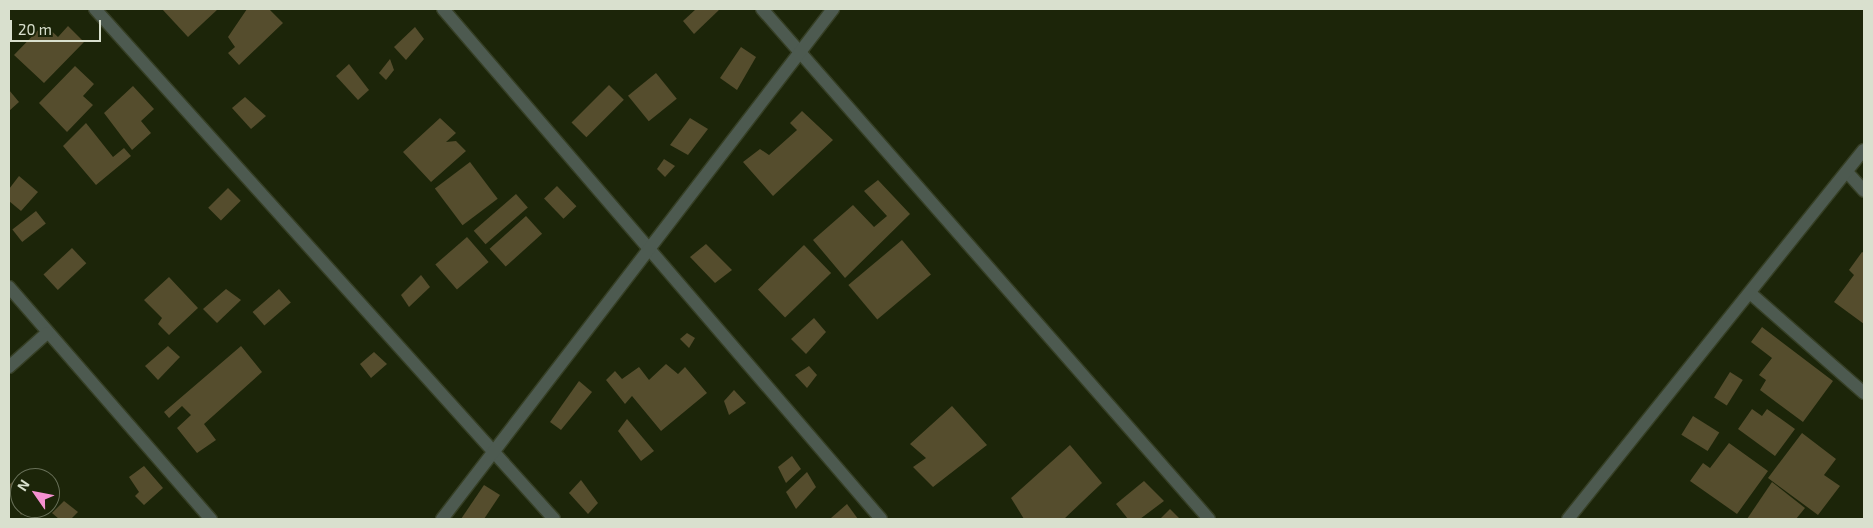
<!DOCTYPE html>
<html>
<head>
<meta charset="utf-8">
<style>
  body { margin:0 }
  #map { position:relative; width:1873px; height:528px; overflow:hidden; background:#1c2509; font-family:"Exo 2",sans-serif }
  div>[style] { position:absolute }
  .building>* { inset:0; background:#554d2d; transform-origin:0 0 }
  .roads { filter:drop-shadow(1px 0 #363f25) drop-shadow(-1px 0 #363f25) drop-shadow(0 1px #363f25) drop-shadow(0 -1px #363f25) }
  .minor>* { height:12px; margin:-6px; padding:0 6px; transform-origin:6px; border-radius:6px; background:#4d5a50 }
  span { translate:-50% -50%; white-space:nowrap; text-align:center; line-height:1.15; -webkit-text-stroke:4px #1c2509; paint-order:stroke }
  .frame { position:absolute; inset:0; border:10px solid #d9e0ce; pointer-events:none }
  .north { position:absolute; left:10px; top:468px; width:50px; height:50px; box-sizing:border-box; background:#1c2509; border:1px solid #687058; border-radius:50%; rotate:303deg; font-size:14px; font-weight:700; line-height:20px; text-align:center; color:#d9e0ce }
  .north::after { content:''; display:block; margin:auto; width:18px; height:22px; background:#f591d1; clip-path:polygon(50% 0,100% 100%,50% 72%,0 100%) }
  .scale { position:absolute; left:10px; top:20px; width:91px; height:22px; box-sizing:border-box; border:2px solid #d9e0ce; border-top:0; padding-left:6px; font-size:15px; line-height:18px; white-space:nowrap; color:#d9e0ce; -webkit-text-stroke:4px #1c2509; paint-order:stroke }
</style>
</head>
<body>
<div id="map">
  <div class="building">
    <div style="clip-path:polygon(162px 9px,218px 9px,188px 37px)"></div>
    <div style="clip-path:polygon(247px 9px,269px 9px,283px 23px,239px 65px,228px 53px,235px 47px,228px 37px)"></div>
    <div style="clip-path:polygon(696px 9px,720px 9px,694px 34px,683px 21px)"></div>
    <div style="clip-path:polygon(44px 24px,58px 37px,68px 26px,84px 42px,44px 83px,14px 55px)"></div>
    <div style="clip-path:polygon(415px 27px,424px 39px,406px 60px,394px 47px)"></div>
    <div style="clip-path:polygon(741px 47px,756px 57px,737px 90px,720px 78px)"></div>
    <div style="clip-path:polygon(390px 59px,394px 70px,386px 80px,379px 73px)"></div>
    <div style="clip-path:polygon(349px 64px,369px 90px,358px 100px,336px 76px)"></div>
    <div style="clip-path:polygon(75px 66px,94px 84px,83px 96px,93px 105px,67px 132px,39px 103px)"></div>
    <div style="left:656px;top:73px;width:33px;height:36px;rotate:51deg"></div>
    <div style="left:609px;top:85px;width:21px;height:53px;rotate:45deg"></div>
    <div style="clip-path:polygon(133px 86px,154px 109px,141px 121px,151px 133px,132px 150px,104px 113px)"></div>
    <div style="clip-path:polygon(9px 90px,19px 102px,9px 111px)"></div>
    <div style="clip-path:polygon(245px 97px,266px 116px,251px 129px,232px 108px)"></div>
    <div style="clip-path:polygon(802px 111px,833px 140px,773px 196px,743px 162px,760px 149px,769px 155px,797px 130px,790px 123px)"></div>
    <div style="clip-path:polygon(440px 118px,456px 133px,446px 142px,456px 141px,466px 151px,431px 182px,403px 152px)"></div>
    <div style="clip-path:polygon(690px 118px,708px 129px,688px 155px,670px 145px)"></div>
    <div style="clip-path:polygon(86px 123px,113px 157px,124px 148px,131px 156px,96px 185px,63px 146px)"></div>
    <div style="clip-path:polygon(664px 159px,675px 166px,665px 177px,657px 169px)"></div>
    <div style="left:470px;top:162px;width:46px;height:44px;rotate:53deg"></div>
    <div style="clip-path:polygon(19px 176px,38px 192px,21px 211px,9px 201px,9px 189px)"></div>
    <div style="clip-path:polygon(878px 180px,910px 214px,845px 278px,813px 240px,853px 205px,874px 227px,887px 216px,864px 191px)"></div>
    <div style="left:557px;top:186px;width:28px;height:18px;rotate:46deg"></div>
    <div style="left:228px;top:188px;width:18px;height:28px;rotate:45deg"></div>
    <div style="left:516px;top:194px;width:18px;height:56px;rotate:49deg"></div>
    <div style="left:36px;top:211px;width:16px;height:30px;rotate:52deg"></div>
    <div style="left:526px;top:216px;width:24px;height:49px;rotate:48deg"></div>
    <div style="left:467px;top:237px;width:33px;height:42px;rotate:49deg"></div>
    <div style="left:902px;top:240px;width:45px;height:70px;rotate:50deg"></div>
    <div style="clip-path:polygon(706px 244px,732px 270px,715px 283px,690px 257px)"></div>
    <div style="left:804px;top:245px;width:39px;height:64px;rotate:46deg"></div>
    <div style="left:72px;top:248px;width:21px;height:39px;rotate:47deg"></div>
    <div style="clip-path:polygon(1862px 252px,1864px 253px,1864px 324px,1834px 302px,1854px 275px,1849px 270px)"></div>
    <div style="clip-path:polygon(421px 275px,430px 287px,409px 307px,401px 295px)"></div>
    <div style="clip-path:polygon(169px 277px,198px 308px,169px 335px,158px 324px,162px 318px,144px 300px)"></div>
    <div style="clip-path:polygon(226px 289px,241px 300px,217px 323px,203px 309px)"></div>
    <div style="left:279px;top:289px;width:18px;height:35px;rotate:49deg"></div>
    <div style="clip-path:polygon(814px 318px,826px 332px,806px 354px,791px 339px)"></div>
    <div style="clip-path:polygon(1762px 327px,1833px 381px,1803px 422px,1760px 390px,1766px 380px,1759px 375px,1772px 358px,1751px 342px)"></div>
    <div style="clip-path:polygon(687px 333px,695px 338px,689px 348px,680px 339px)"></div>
    <div style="clip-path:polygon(168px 346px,180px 357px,158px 380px,145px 366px)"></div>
    <div style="clip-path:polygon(241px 346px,262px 372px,204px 424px,216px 440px,197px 453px,177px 428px,191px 415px,182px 406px,169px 418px,164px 412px)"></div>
    <div style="clip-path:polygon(374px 352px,387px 364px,371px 378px,360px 364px)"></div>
    <div style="clip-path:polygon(666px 364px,678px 374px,685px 367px,707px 393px,661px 431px,632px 396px,625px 404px,606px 380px,615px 371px,622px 379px,639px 367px,649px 380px)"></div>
    <div style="clip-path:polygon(809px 366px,817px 375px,807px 388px,795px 375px)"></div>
    <div style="left:1730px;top:372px;width:15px;height:30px;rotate:32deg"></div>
    <div style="clip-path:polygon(579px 381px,592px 392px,561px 430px,550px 422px)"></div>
    <div style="clip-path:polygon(734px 390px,746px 403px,729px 415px,724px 401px)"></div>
    <div style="clip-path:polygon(952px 406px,987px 445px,933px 487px,913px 467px,926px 458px,910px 444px)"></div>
    <div style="clip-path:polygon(1752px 409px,1762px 416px,1767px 409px,1795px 429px,1775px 456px,1738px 429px)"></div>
    <div style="left:1693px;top:416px;width:31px;height:22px;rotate:32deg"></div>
    <div style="clip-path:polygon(627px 419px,654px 451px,641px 461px,618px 431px)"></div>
    <div style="clip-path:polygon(1802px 433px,1836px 459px,1824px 475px,1840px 486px,1818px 515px,1768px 478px)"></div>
    <div style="clip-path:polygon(1729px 443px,1768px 471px,1737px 514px,1690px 481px,1703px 463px,1710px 468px)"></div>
    <div style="clip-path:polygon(1070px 445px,1102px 483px,1064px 519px,1024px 519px,1011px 498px)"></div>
    <div style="clip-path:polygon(792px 456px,801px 469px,786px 483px,778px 467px)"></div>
    <div style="clip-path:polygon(144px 466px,163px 488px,144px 505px,135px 496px,139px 492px,129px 477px)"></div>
    <div style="clip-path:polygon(807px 472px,816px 487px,796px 509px,786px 492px)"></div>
    <div style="clip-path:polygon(18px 477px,20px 508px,29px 508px,21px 515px,9px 494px,9px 485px)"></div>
    <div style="clip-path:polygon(581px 480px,598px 503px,588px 514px,569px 493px)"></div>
    <div style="clip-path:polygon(1144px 481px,1164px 501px,1140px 519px,1128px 519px,1116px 504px)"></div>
    <div style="clip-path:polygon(1772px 482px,1805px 508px,1796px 519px,1747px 519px)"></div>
    <div style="clip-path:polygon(484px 485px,500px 495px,484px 519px,461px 519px)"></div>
    <div style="clip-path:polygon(64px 501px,78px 512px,71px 519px,59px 519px,52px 513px)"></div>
    <div style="clip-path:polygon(847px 504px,858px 519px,831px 518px)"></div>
    <div style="clip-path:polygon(1170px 509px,1180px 519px,1160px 519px)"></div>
  </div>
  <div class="roads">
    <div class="minor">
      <div style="left:95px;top:9px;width:686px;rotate:48.01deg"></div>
      <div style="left:443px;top:9px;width:672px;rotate:49.34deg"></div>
      <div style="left:762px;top:9px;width:678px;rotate:48.77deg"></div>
      <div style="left:1847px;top:172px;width:25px;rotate:48deg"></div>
      <div style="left:9px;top:287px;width:308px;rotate:49deg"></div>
      <div style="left:1750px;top:293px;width:152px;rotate:41.3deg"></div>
      <div style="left:9px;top:367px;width:51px;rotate:-41.8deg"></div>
      <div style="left:442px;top:519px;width:643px;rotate:-52.52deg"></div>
      <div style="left:1568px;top:519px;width:473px;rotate:-51.3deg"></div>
    </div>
  </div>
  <div class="frame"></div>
  <div class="north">N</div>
  <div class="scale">20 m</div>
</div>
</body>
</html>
